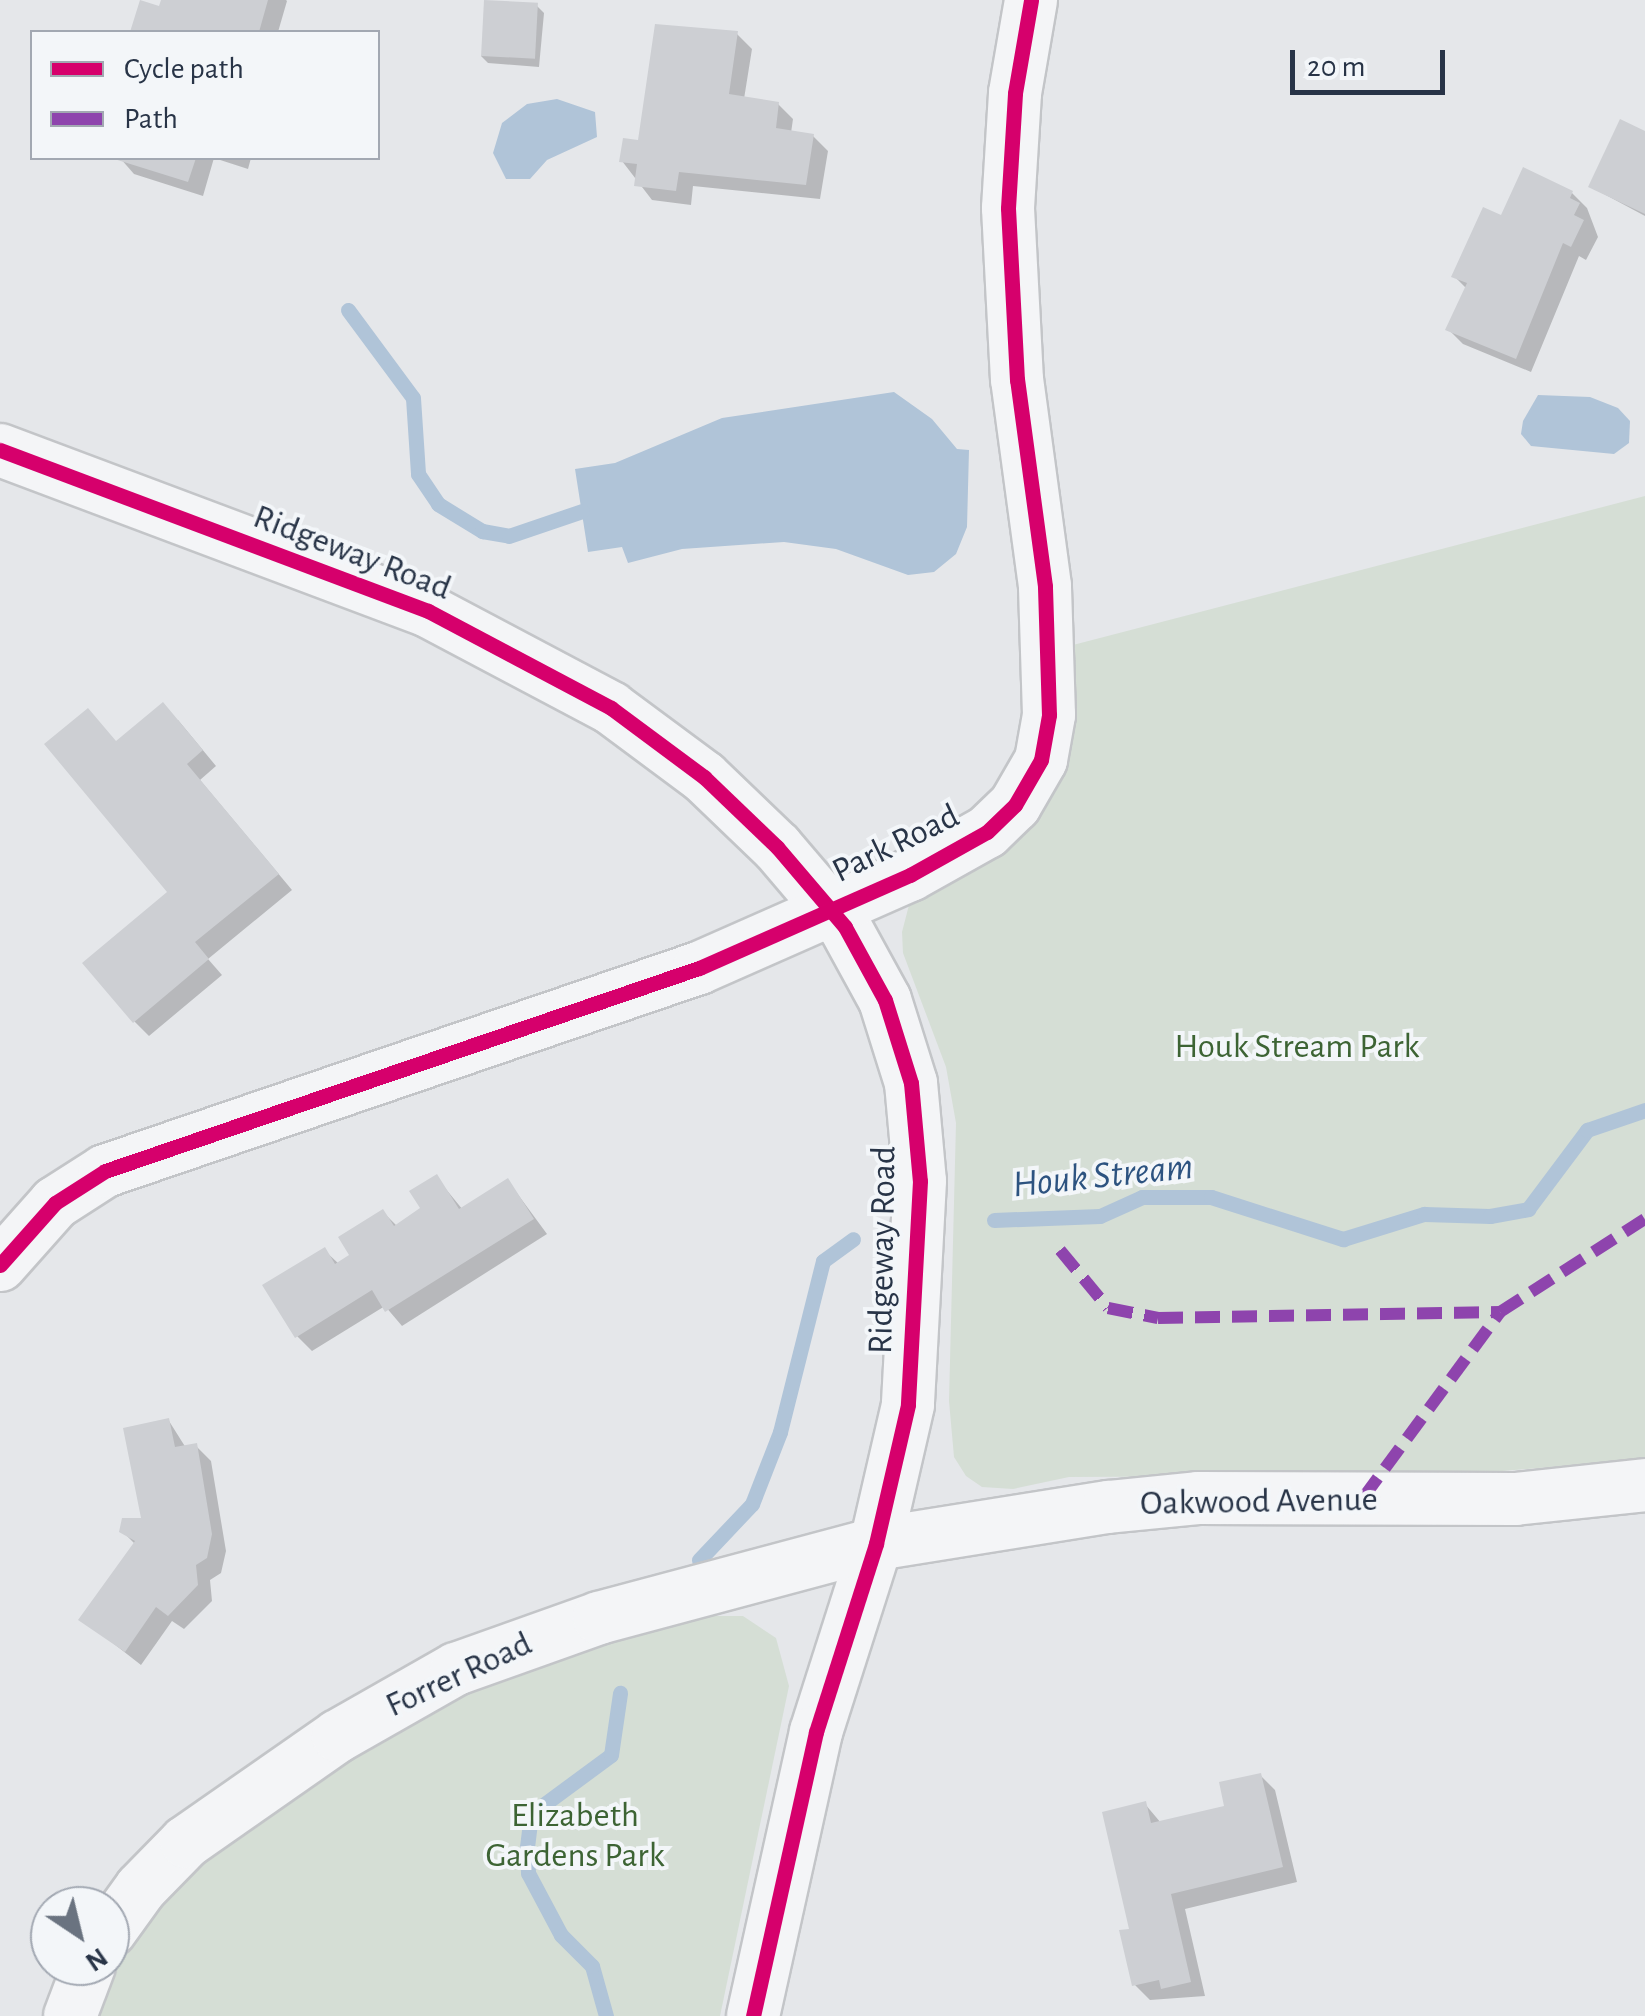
<!DOCTYPE html>
<html>
<head>
<meta charset="utf-8">
<style>
  body { margin:0 }
  #map { position:relative; width:1645px; height:2016px; overflow:hidden; background:#e5e7ea; font-family:"Alegreya Sans",sans-serif }
  div>[style] { position:absolute }
  .green>* { inset:0; background:#d5ded5 }
  .water>* { inset:0; background:#b0c4d8 }
  .shadow>* { inset:0; background:#0003 }
  .stream>* { height:15px; margin:-7.5px; padding:0 7.5px; transform-origin:7.5px; border-radius:7.5px; background:#b0c4d8 }
  .building>* { inset:0; background:#cdcfd3; transform-origin:0 0 }
  .roads { filter:drop-shadow(2px 0 #c3c5c8) drop-shadow(-2px 0 #c3c5c8) drop-shadow(0 2px #c3c5c8) drop-shadow(0 -2px #c3c5c8) }
  .minor>* { height:52px; margin:-26px; padding:0 26px; transform-origin:26px; border-radius:26px; background:#f4f5f7 }
  .quiet>* { height:12px; margin-top:-6px; transform-origin:0; background:repeating-linear-gradient(90deg,#8e44ad 0 25px,transparent 0 37px) }
  .cycleway>* { height:15px; margin:-7.5px; padding:0 7.5px; transform-origin:7.5px; border-radius:7.5px; background:#d6006c }
  span { translate:-50% -50%; white-space:nowrap; text-align:center; line-height:1.15; -webkit-text-stroke:8px #f3f6f9; paint-order:stroke }
  .street-label { font-size:35px; color:#283447 }
  .park-label { font-size:35px; color:#3d6434 }
  .water-label { font-size:38px; color:#2d5380; font-style:italic }
  .legend { position:absolute; left:30px; top:30px; width:350px; height:130px; box-sizing:border-box; background:#f3f6f9; border:2px solid #a2a8b2; margin:0; padding:12px 18px; list-style:none; font-size:30px; color:#283447 }
  .legend li { display:flex; align-items:center; gap:20px; height:50px }
  .legend b { width:50px; border:2px solid #a2a8b2 }
  .north { position:absolute; left:30px; top:1886px; width:100px; height:100px; box-sizing:border-box; background:#f3f6f9; border:2px solid #a2a8b2; border-radius:50%; rotate:145deg; font-size:28px; font-weight:700; line-height:40px; text-align:center; color:#283447 }
  .north::after { content:''; display:block; margin:auto; width:35px; height:45px; background:#6a7380; clip-path:polygon(50% 0,100% 100%,50% 72%,0 100%) }
  .scale { position:absolute; left:1290px; top:50px; width:155px; height:45px; box-sizing:border-box; border:5px solid #283447; border-top:0; padding-left:12px; font-size:30px; line-height:35px; white-space:nowrap; color:#283447; -webkit-text-stroke:8px #f3f6f9; paint-order:stroke }
</style>
</head>
<body>
<div id="map">
  <div class="green">
    <div style="clip-path:polygon(1645px 496px,1645px 1459px,1456px 1475px,1069px 1477px,1013px 1489px,982px 1487px,966px 1476px,954px 1457px,949px 1401px,956px 1123px,946px 1067px,903px 953px,902px 932px,909px 905px,988px 856px,1073px 645px)"></div>
    <div style="clip-path:polygon(682px 1616px,743px 1616px,776px 1638px,789px 1686px,720px 2016px,93px 2016px,110px 1961px,225px 1836px,488px 1676px)"></div>
  </div>
  <div class="water">
    <div style="clip-path:polygon(557px 99px,595px 112px,597px 137px,547px 160px,530px 179px,506px 179px,493px 153px,502px 123px,527px 104px)"></div>
    <div style="clip-path:polygon(894px 392px,932px 419px,957px 449px,969px 450px,967px 527px,956px 554px,934px 572px,908px 575px,836px 549px,784px 542px,682px 549px,628px 563px,622px 547px,588px 552px,575px 469px,615px 463px,722px 418px)"></div>
    <div style="clip-path:polygon(1538px 395px,1590px 397px,1618px 408px,1630px 421px,1629px 443px,1614px 454px,1531px 446px,1521px 434px,1523px 421px)"></div>
  </div>
  <div class="shadow">
    <div style="clip-path:polygon(164px 0,286px 0,287px 1px,278px 32px,133px 32px,142px 3px,161px 9px)"></div>
    <div style="clip-path:polygon(537px 6px,544px 13px,539px 67px,488px 63px,481px 56px)"></div>
    <div style="clip-path:polygon(737px 34px,752px 49px,744px 99px,778px 104px,793px 119px,791px 133px,813px 136px,828px 151px,820px 199px,693px 186px,691px 205px,652px 200px,622px 161px)"></div>
    <div style="clip-path:polygon(1645px 134px,1645px 216px,1591px 187px)"></div>
    <div style="clip-path:polygon(120px 158px,251px 158px,248px 169px,214px 158px,203px 196px,134px 174px)"></div>
    <div style="clip-path:polygon(1572px 193px,1587px 208px,1598px 237px,1586px 260px,1579px 256px,1531px 372px,1463px 344px,1448px 329px,1467px 289px,1454px 276px,1502px 218px)"></div>
    <div style="clip-path:polygon(88px 711px,117px 743px,178px 720px,216px 766px,200px 780px,292px 890px,208px 959px,222px 975px,149px 1036px,134px 1021px,171px 892px)"></div>
    <div style="clip-path:polygon(436px 1177px,463px 1210px,508px 1181px,547px 1234px,402px 1326px,385px 1306px,312px 1351px,297px 1336px,324px 1250px,339px 1264px,353px 1256px,383px 1212px,397px 1226px,423px 1209px)"></div>
    <div style="clip-path:polygon(169px 1421px,186px 1448px,196px 1446px,211px 1461px,226px 1551px,221px 1573px,210px 1580px,212px 1601px,184px 1629px,172px 1621px,141px 1665px,82px 1619px,136px 1545px,122px 1531px,144px 1521px)"></div>
    <div style="clip-path:polygon(1260px 1775px,1275px 1790px,1297px 1882px,1185px 1909px,1205px 1996px,1150px 2000px,1135px 1985px,1132px 1931px,1145px 1804px,1161px 1823px,1227px 1808px)"></div>
  </div>
  <div class="stream">
    <div style="left:348px;top:310px;width:109px;rotate:53.5deg"></div>
    <div style="left:413px;top:398px;width:76px;rotate:86.2deg"></div>
    <div style="left:418px;top:474px;width:36px;rotate:56deg"></div>
    <div style="left:438px;top:504px;width:52px;rotate:31.5deg"></div>
    <div style="left:482px;top:531px;width:27px;rotate:10deg"></div>
    <div style="left:509px;top:536px;width:77px;rotate:-18.9deg"></div>
    <div style="left:994px;top:1220px;width:106px;rotate:-2.2deg"></div>
    <div style="left:1100px;top:1216px;width:46px;rotate:-24.3deg"></div>
    <div style="left:1142px;top:1197px;width:69px"></div>
    <div style="left:1211px;top:1197px;width:139px;rotate:17.7deg"></div>
    <div style="left:1343px;top:1239px;width:85px;rotate:-17.2deg"></div>
    <div style="left:1424px;top:1214px;width:66px;rotate:1.7deg"></div>
    <div style="left:1490px;top:1216px;width:39px;rotate:-10deg"></div>
    <div style="left:1528px;top:1209px;width:99px;rotate:-53.2deg"></div>
    <div style="left:1587px;top:1130px;width:61px;rotate:-19deg"></div>
    <div style="left:699px;top:1560px;width:77px;rotate:-46.6deg"></div>
    <div style="left:752px;top:1504px;width:77px;rotate:-68.7deg"></div>
    <div style="left:780px;top:1432px;width:176px;rotate:-75.9deg"></div>
    <div style="left:823px;top:1261px;width:37px;rotate:-36deg"></div>
    <div style="left:606px;top:2016px;width:52px;rotate:-105.6deg"></div>
    <div style="left:592px;top:1966px;width:44px;rotate:-135deg"></div>
    <div style="left:561px;top:1935px;width:70px;rotate:-118deg"></div>
    <div style="left:528px;top:1873px;width:26px;rotate:-92deg"></div>
    <div style="left:527px;top:1847px;width:33px;rotate:-83deg"></div>
    <div style="left:531px;top:1814px;width:99px;rotate:-36.4deg"></div>
    <div style="left:611px;top:1755px;width:63px;rotate:-81.7deg"></div>
  </div>
  <div class="building">
    <div style="clip-path:polygon(140px 0,159px 6px,161px 0,268px 0,259px 32px,130px 32px)"></div>
    <div style="left:484px;top:0;width:54px;height:56px;rotate:3deg"></div>
    <div style="clip-path:polygon(655px 24px,738px 31px,729px 94px,779px 102px,776px 128px,814px 134px,806px 185px,679px 172px,676px 191px,634px 186px,637px 164px,619px 162px,623px 138px,638px 140px)"></div>
    <div style="clip-path:polygon(1620px 119px,1645px 131px,1645px 214px,1588px 187px)"></div>
    <div style="clip-path:polygon(111px 158px,196px 158px,188px 182px)"></div>
    <div style="clip-path:polygon(1523px 167px,1573px 191px,1570px 198px,1580px 203px,1574px 215px,1584px 220px,1571px 247px,1563px 243px,1516px 359px,1445px 330px,1467px 283px,1451px 277px,1483px 207px,1501px 215px)"></div>
    <div style="clip-path:polygon(163px 702px,203px 750px,187px 764px,279px 874px,195px 942px,209px 959px,133px 1023px,82px 963px,167px 892px,44px 744px,88px 708px,116px 741px)"></div>
    <div style="clip-path:polygon(437px 1174px,459px 1209px,508px 1178px,534px 1219px,385px 1312px,372px 1290px,295px 1338px,262px 1285px,325px 1247px,335px 1264px,349px 1255px,338px 1237px,383px 1209px,394px 1226px,420px 1208px,409px 1191px)"></div>
    <div style="clip-path:polygon(169px 1418px,175px 1447px,197px 1443px,212px 1534px,207px 1558px,196px 1565px,198px 1585px,168px 1616px,156px 1607px,125px 1652px,78px 1620px,135px 1541px,119px 1532px,122px 1518px,141px 1518px,123px 1428px)"></div>
    <div style="clip-path:polygon(1261px 1773px,1283px 1867px,1171px 1894px,1191px 1982px,1161px 1989px,1159px 1980px,1132px 1986px,1119px 1930px,1129px 1929px,1102px 1812px,1146px 1801px,1151px 1823px,1224px 1806px,1219px 1782px)"></div>
  </div>
  <div class="roads">
    <div class="minor">
      <div style="left:0;top:450px;width:457px;rotate:20.6deg"></div>
      <div style="left:428px;top:611px;width:207px;rotate:27.9deg"></div>
      <div style="left:611px;top:708px;width:116px;rotate:36.6deg"></div>
      <div style="left:704px;top:777px;width:101px;rotate:43.8deg"></div>
      <div style="left:777px;top:847px;width:105px;rotate:49.6deg"></div>
      <div style="left:845px;top:927px;width:83px;rotate:61.3deg"></div>
      <div style="left:885px;top:1000px;width:87px;rotate:72.6deg"></div>
      <div style="left:911px;top:1083px;width:98px;rotate:84.8deg"></div>
      <div style="left:920px;top:1181px;width:224px;rotate:93.1deg"></div>
      <div style="left:908px;top:1405px;width:143px;rotate:103deg"></div>
      <div style="left:876px;top:1544px;width:197px;rotate:107.7deg"></div>
      <div style="left:816px;top:1732px;width:291px;rotate:102.5deg"></div>
      <div style="left:0;top:1265px;width:83px;rotate:-48.4deg"></div>
      <div style="left:55px;top:1203px;width:59px;rotate:-32.6deg"></div>
      <div style="left:105px;top:1171px;width:628px;rotate:-18.87deg"></div>
      <div style="left:699px;top:968px;width:231px;rotate:-23.8deg"></div>
      <div style="left:910px;top:875px;width:88px;rotate:-29.2deg"></div>
      <div style="left:987px;top:832px;width:39px;rotate:-44deg"></div>
      <div style="left:1015px;top:805px;width:52px;rotate:-60deg"></div>
      <div style="left:1041px;top:760px;width:46px;rotate:-79.9deg"></div>
      <div style="left:1049px;top:715px;width:129px;rotate:-91.8deg"></div>
      <div style="left:1045px;top:586px;width:208px;rotate:-97.7deg"></div>
      <div style="left:1017px;top:380px;width:172px;rotate:-93deg"></div>
      <div style="left:1008px;top:208px;width:115px;rotate:-86.5deg"></div>
      <div style="left:1015px;top:93px;width:94px;rotate:-80.2deg"></div>
      <div style="left:110px;top:1931px;width:53px;rotate:-54.2deg"></div>
      <div style="left:141px;top:1888px;width:64px;rotate:-45.6deg"></div>
      <div style="left:186px;top:1842px;width:185px;rotate:-34.9deg"></div>
      <div style="left:338px;top:1736px;width:136px;rotate:-29.6deg"></div>
      <div style="left:456px;top:1669px;width:152px;rotate:-19.6deg"></div>
      <div style="left:599px;top:1618px;width:287px;rotate:-15deg"></div>
      <div style="left:876px;top:1544px;width:235px;rotate:-9.1deg"></div>
      <div style="left:1108px;top:1507px;width:90px;rotate:-5.7deg"></div>
      <div style="left:1198px;top:1498px;width:317px;rotate:0.2deg"></div>
      <div style="left:1515px;top:1499px;width:131px;rotate:-6.1deg"></div>
      <div style="left:70px;top:2016px;width:53px;rotate:-69.2deg"></div>
    </div>
  </div>
  <div class="quiet">
    <div style="left:1060px;top:1250px;width:75px;rotate:50.4deg"></div>
    <div style="left:1108px;top:1308px;width:51px;rotate:11.3deg"></div>
    <div style="left:1158px;top:1318px;width:342px;rotate:-1deg"></div>
    <div style="left:1363px;top:1498px;width:231px;rotate:-53.6deg"></div>
    <div style="left:1500px;top:1312px;width:172px;rotate:-32.7deg"></div>
  </div>
  <div class="cycleway">
    <div style="left:0;top:450px;width:457px;rotate:20.6deg"></div>
    <div style="left:428px;top:611px;width:207px;rotate:27.9deg"></div>
    <div style="left:611px;top:708px;width:116px;rotate:36.6deg"></div>
    <div style="left:704px;top:777px;width:101px;rotate:43.8deg"></div>
    <div style="left:777px;top:847px;width:105px;rotate:49.6deg"></div>
    <div style="left:845px;top:927px;width:83px;rotate:61.3deg"></div>
    <div style="left:885px;top:1000px;width:87px;rotate:72.6deg"></div>
    <div style="left:911px;top:1083px;width:98px;rotate:84.8deg"></div>
    <div style="left:920px;top:1181px;width:224px;rotate:93.1deg"></div>
    <div style="left:908px;top:1405px;width:143px;rotate:103deg"></div>
    <div style="left:876px;top:1544px;width:197px;rotate:107.7deg"></div>
    <div style="left:816px;top:1732px;width:291px;rotate:102.5deg"></div>
    <div style="left:0;top:1265px;width:83px;rotate:-48.4deg"></div>
    <div style="left:55px;top:1203px;width:59px;rotate:-32.6deg"></div>
    <div style="left:105px;top:1171px;width:628px;rotate:-18.87deg"></div>
    <div style="left:699px;top:968px;width:231px;rotate:-23.8deg"></div>
    <div style="left:910px;top:875px;width:88px;rotate:-29.2deg"></div>
    <div style="left:987px;top:832px;width:39px;rotate:-44deg"></div>
    <div style="left:1015px;top:805px;width:52px;rotate:-60deg"></div>
    <div style="left:1041px;top:760px;width:46px;rotate:-79.9deg"></div>
    <div style="left:1049px;top:715px;width:129px;rotate:-91.8deg"></div>
    <div style="left:1045px;top:586px;width:208px;rotate:-97.7deg"></div>
    <div style="left:1017px;top:380px;width:172px;rotate:-93deg"></div>
    <div style="left:1008px;top:208px;width:115px;rotate:-86.5deg"></div>
    <div style="left:1015px;top:93px;width:94px;rotate:-80.2deg"></div>
  </div>
  <div class="street-label">
    <span style="left:352px;top:553px;rotate:21deg">Ridgeway Road</span>
    <span style="left:896px;top:844px;rotate:-26deg">Park Road</span>
    <span style="left:883px;top:1250px;rotate:-89deg">Ridgeway Road</span>
    <span style="left:1259px;top:1502px;rotate:-1deg">Oakwood Avenue</span>
    <span style="left:459px;top:1675px;rotate:-25deg">Forrer Road</span>
  </div>
  <div class="park-label">
    <span style="left:1297px;top:1047px">Houk Stream Park</span>
    <span style="left:575px;top:1836px">Elizabeth<br>Gardens Park</span>
  </div>
  <div class="water-label">
    <span style="left:1103px;top:1177px;rotate:-6deg">Houk Stream</span>
  </div>
  <ul class="legend">
  <li><b style="height:12px;background:#d6006c"></b>Cycle path</li>
  <li><b style="height:12px;background:#8e44ad"></b>Path</li>
  </ul>
  <div class="north">N</div>
  <div class="scale">20 m</div>
</div>
</body>
</html>
